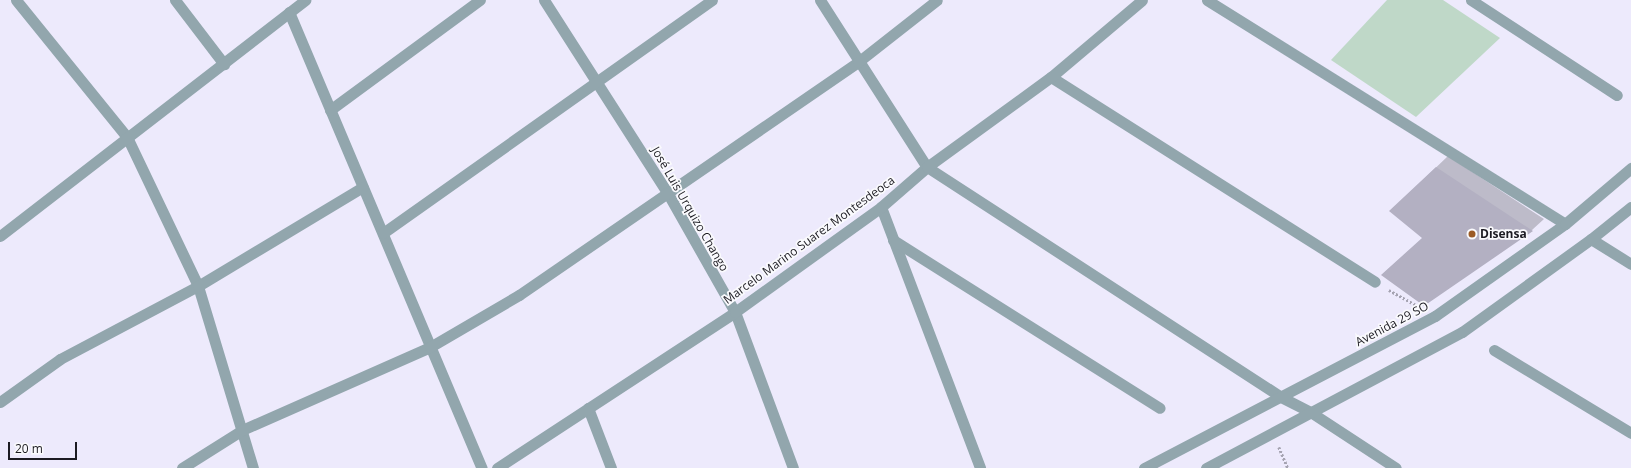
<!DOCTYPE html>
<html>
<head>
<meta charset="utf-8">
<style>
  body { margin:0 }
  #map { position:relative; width:1631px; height:468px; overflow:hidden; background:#edeafc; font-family:"Open Sans",sans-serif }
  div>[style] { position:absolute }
  .green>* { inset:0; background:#bfd8c8 }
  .shadow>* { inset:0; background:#0003 }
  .building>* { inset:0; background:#b3b0c2 }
  .path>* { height:2.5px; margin-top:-1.25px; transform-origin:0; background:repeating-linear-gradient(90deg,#a5a3b1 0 2px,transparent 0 4px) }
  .minor>* { height:11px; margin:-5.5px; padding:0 5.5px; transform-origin:5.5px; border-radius:5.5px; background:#92a6ad }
  .tertiary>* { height:11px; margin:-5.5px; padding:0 5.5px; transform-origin:5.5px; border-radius:5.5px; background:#92a6ad }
  .dots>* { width:11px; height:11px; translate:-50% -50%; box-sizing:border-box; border:2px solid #fafafd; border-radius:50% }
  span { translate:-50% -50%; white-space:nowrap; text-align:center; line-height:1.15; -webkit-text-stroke:3.5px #fafafd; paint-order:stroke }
  .street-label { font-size:12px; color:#1c1b22 }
  .poi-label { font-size:12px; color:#1c1b22; font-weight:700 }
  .left { translate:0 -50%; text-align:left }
  .scale { position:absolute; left:8px; top:442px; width:69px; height:18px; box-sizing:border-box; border:2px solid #1c1b22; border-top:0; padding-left:5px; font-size:12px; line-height:14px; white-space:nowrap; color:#1c1b22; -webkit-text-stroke:3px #fafafd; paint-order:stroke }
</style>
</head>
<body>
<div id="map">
  <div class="green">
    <div style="clip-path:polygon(1387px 0,1443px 0,1500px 38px,1416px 117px,1331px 60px)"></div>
  </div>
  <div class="shadow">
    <div style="clip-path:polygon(1448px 156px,1544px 219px,1532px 230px,1424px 305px,1383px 274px,1423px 238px,1402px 200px)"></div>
  </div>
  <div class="building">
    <div style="clip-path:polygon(1436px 167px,1533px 231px,1424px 306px,1381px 275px,1422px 238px,1389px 211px)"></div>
  </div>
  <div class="path">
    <div style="left:1389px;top:290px;width:33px;rotate:29deg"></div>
    <div style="left:1279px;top:447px;width:23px;rotate:67deg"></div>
  </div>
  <div class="minor">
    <div style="left:16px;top:0;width:176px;rotate:51deg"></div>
    <div style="left:127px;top:137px;width:165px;rotate:64.5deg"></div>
    <div style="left:198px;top:286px;width:190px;rotate:73.2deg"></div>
    <div style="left:175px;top:0;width:81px;rotate:52.6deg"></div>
    <div style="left:544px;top:0;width:228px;rotate:57.4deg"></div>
    <div style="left:667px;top:192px;width:138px;rotate:60.5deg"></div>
    <div style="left:735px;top:312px;width:166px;rotate:69.6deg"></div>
    <div style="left:820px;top:0;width:198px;rotate:57.4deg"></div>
    <div style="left:927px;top:167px;width:422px;rotate:33deg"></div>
    <div style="left:1281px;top:397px;width:35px;rotate:27deg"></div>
    <div style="left:1312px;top:413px;width:100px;rotate:33.2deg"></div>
    <div style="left:1207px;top:0;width:422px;rotate:32deg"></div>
    <div style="left:1471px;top:0;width:174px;rotate:33.1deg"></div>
    <div style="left:289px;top:12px;width:495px;rotate:67.1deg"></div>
    <div style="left:1051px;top:77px;width:383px;rotate:32.3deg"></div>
    <div style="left:330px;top:110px;width:186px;rotate:-36.3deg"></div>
    <div style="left:881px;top:207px;width:279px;rotate:69.2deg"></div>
    <div style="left:383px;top:233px;width:403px;rotate:-35.3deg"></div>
    <div style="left:0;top:236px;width:386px;rotate:-37.7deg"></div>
    <div style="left:1591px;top:239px;width:47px;rotate:32deg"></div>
    <div style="left:893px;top:240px;width:315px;rotate:32.2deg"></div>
    <div style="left:1494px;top:350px;width:160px;rotate:31.2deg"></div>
    <div style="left:0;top:402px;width:74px;rotate:-35.6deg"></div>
    <div style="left:60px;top:359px;width:156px;rotate:-27.9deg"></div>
    <div style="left:198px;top:286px;width:192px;rotate:-31deg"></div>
    <div style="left:588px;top:408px;width:64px;rotate:69deg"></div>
    <div style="left:182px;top:468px;width:71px;rotate:-32.3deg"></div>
    <div style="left:242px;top:430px;width:206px;rotate:-23.8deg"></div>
    <div style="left:430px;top:347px;width:103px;rotate:-30.3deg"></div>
    <div style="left:519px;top:295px;width:411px;rotate:-34.5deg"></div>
    <div style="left:858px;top:62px;width:100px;rotate:-38.1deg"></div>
    <div style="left:497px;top:468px;width:285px;rotate:-33.2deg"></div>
    <div style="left:735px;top:312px;width:180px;rotate:-35.7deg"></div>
    <div style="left:881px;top:207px;width:61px;rotate:-41deg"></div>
    <div style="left:927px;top:167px;width:153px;rotate:-36deg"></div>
    <div style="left:1051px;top:77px;width:119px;rotate:-40.2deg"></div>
  </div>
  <div class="tertiary">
    <div style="left:1144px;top:468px;width:328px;rotate:-27.6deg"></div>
    <div style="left:1435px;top:316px;width:159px;rotate:-35.3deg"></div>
    <div style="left:1565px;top:224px;width:87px;rotate:-40.3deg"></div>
    <div style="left:1206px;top:468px;width:290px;rotate:-28deg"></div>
    <div style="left:1462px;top:332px;width:159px;rotate:-35.8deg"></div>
    <div style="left:1591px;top:239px;width:51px;rotate:-38.7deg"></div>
  </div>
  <div class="dots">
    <div style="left:1472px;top:234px;background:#9c5b25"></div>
  </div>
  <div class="street-label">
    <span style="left:690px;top:209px;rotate:60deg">José Luis Urquizo Chango</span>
    <span style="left:809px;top:240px;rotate:-36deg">Marcelo Marino Suarez Montesdeoca</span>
    <span style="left:1392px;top:324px;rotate:-28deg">Avenida 29 SO</span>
  </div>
  <div class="poi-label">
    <span class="left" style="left:1480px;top:234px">Disensa</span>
  </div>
  <div class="scale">20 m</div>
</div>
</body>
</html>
